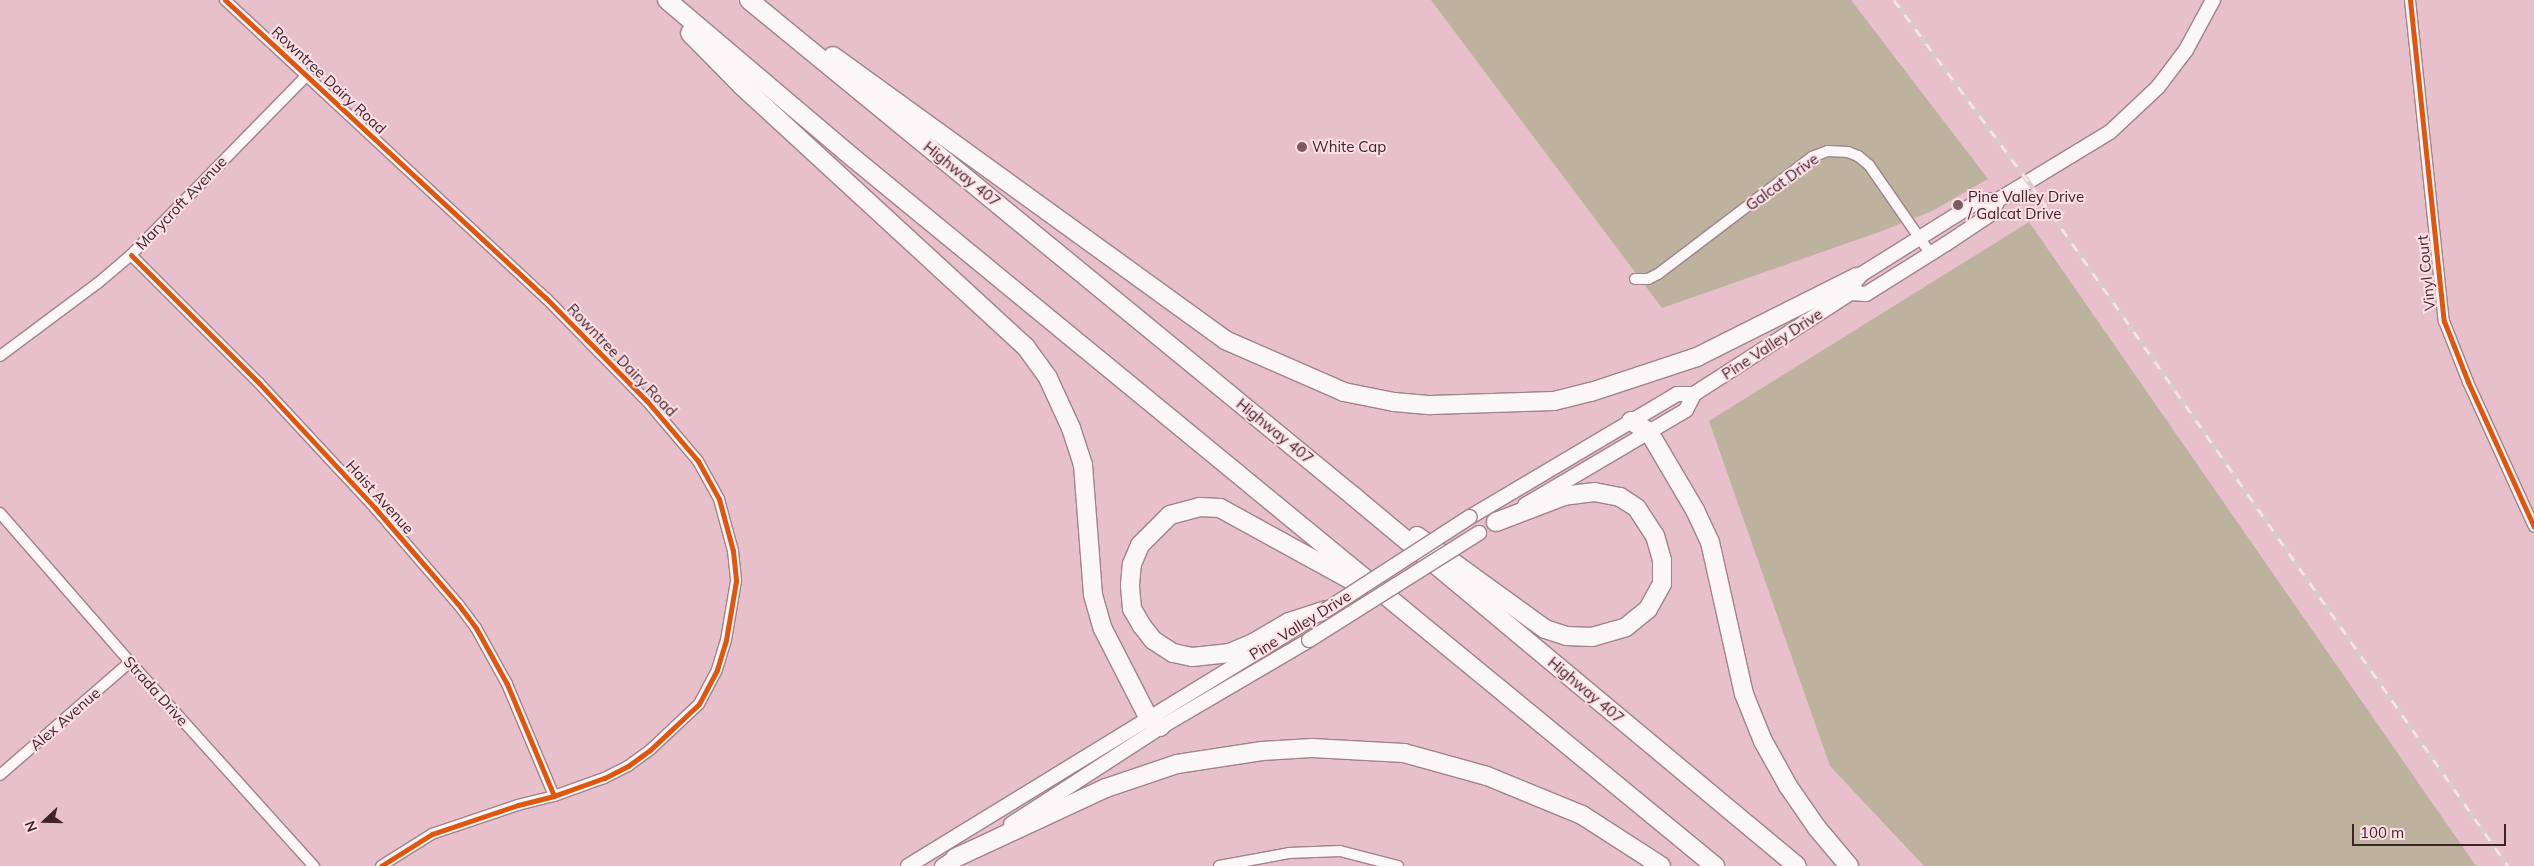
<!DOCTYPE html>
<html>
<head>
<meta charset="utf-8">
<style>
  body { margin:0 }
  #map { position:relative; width:2534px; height:866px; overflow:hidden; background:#e7c0cb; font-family:Mulish,sans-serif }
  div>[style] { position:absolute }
  .green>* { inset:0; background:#bcb29e }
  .roads { filter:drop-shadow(1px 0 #a0828b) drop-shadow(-1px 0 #a0828b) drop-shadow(0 1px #a0828b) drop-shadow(0 -1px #a0828b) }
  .street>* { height:10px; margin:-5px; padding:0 5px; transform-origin:5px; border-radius:5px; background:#fbf6f7 }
  .secondary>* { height:14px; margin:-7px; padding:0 7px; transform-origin:7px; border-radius:7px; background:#fbf6f7 }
  .highway>* { height:18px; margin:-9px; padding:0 9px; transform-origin:9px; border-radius:9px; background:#fbf6f7 }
  .rail>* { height:5px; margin-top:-2.5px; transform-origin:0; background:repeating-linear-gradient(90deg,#fddfe6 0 9px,#d7cbce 0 18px); box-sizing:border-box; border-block:1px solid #d7cbce }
  .bridges { filter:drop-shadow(1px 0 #a0828b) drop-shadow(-1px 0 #a0828b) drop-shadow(0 1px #a0828b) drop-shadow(0 -1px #a0828b) }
  .secondary-bridge>* { height:14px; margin:-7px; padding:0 7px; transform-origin:7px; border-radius:7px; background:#fbf6f7 }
  .cycleway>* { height:5px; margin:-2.5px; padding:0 2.5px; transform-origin:2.5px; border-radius:2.5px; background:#e0560e }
  .dots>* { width:14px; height:14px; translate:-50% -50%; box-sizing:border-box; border:2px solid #fddfe6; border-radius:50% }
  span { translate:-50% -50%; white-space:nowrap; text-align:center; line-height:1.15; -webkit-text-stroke:4px #fddfe6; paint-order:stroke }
  .street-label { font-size:15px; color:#3f232b }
  .poi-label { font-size:15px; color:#3f232b }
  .left { translate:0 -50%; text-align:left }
  .north { position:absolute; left:20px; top:796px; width:50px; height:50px; -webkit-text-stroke:4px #fddfe6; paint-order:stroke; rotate:249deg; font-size:14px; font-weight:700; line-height:20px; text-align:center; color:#3f232b }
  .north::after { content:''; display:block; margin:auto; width:18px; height:22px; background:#3f232b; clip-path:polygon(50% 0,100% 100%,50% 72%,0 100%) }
  .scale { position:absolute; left:2352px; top:824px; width:154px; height:22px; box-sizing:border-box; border:2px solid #3f232b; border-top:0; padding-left:6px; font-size:15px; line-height:18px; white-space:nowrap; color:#3f232b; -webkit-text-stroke:4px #fddfe6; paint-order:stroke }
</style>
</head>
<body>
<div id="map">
  <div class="green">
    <div style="clip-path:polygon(1431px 0,1851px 0,1988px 179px,1932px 211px,1882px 231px,1662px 308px)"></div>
    <div style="clip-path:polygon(2029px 222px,2476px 866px,1924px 866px,1830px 766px,1709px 421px)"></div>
  </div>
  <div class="roads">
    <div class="street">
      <div style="left:225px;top:0;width:438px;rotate:42.9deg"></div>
      <div style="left:546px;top:298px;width:144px;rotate:45.6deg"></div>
      <div style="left:647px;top:401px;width:79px;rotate:49.6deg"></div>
      <div style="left:698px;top:461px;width:43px;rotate:61.1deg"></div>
      <div style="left:719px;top:499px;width:54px;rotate:74.9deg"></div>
      <div style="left:733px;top:551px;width:30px;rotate:84deg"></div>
      <div style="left:736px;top:581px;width:60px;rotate:99.6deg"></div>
      <div style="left:726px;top:640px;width:31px;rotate:107deg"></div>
      <div style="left:717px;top:670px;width:38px;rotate:118deg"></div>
      <div style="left:699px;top:704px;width:67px;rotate:136.8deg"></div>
      <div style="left:650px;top:750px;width:27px;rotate:144deg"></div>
      <div style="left:628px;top:766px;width:27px;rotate:153deg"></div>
      <div style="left:604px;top:778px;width:53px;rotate:160.2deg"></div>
      <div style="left:554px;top:796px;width:37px;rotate:166deg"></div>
      <div style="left:518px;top:805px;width:91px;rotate:161.4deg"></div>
      <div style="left:432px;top:834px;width:60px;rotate:147.9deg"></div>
      <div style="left:2410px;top:0;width:323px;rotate:84deg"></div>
      <div style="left:2444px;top:321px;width:66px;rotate:68.5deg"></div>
      <div style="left:2468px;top:382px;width:159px;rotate:65.5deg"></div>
      <div style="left:131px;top:255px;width:181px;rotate:45deg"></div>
      <div style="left:259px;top:383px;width:171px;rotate:47.1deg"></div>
      <div style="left:375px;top:508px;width:127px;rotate:49.2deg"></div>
      <div style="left:458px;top:604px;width:30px;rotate:53deg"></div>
      <div style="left:476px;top:628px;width:64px;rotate:61deg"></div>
      <div style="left:507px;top:684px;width:121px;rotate:67.2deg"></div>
      <div style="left:1635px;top:279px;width:13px"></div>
      <div style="left:1648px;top:279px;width:11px;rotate:-27deg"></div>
      <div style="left:1658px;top:274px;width:193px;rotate:-37.2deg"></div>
      <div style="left:1812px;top:157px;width:17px;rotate:-21deg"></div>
      <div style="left:1828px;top:151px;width:20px;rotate:3deg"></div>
      <div style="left:1848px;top:152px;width:11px;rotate:22deg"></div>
      <div style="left:1858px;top:156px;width:14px;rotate:39deg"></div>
      <div style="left:1869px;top:165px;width:107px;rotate:55.3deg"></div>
      <div style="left:0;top:356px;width:122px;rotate:-36.7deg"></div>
      <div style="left:98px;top:283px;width:43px;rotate:-40.3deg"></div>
      <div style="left:131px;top:255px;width:250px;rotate:-45.6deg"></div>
      <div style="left:0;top:513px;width:198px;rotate:48.9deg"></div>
      <div style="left:130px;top:662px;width:275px;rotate:48deg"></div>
      <div style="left:0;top:775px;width:172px;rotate:-41deg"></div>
      <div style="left:1219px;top:866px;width:71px;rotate:-10.5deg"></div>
      <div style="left:1289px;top:853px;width:51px;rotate:-2.2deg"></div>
      <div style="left:1340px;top:851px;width:60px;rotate:14.5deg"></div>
    </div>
    <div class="secondary">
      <div style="left:1854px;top:286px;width:9px;rotate:-72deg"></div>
      <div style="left:1857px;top:277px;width:145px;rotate:-32deg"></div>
      <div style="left:1980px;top:200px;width:18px"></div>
      <div style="left:1525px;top:505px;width:187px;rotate:-30.5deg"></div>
      <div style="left:1686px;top:410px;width:18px;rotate:-63deg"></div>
      <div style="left:1694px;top:394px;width:187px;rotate:-32.8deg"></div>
      <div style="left:1851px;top:293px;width:15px;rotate:4deg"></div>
      <div style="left:1866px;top:294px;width:94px;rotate:-32deg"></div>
      <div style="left:1946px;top:244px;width:54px;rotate:-33.7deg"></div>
      <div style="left:1991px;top:214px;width:16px;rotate:-63deg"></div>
      <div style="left:1998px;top:200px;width:131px;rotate:-31.3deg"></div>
      <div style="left:2110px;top:132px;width:66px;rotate:-43.2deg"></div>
      <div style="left:2158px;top:87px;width:46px;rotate:-52.9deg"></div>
      <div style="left:2186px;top:50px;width:57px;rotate:-61.6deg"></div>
      <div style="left:1470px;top:517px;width:241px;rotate:-30.7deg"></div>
      <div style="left:1677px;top:394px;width:17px"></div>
      <div style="left:1011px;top:824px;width:179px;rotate:-32.9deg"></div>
      <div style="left:1161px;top:727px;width:172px;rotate:-30.4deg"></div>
      <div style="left:908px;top:866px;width:471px;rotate:-31.5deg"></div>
      <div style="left:942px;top:866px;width:24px;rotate:-33deg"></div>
    </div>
    <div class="highway">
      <div style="left:667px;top:0;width:235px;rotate:40.3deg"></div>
      <div style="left:846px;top:152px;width:1125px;rotate:39.41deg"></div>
      <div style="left:749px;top:0;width:780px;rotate:39.38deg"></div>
      <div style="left:1352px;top:495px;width:579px;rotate:39.82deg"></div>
      <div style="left:690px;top:33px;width:74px;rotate:45.5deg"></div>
      <div style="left:742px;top:86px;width:384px;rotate:42.6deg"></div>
      <div style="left:1025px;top:346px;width:39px;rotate:54deg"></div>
      <div style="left:1048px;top:378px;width:55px;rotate:65.3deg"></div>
      <div style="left:1071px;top:428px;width:39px;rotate:72deg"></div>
      <div style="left:1083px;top:465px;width:130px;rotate:85.6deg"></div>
      <div style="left:1093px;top:595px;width:35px;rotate:74deg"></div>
      <div style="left:1103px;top:629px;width:101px;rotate:62.9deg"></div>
      <div style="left:1149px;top:719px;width:14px;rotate:34deg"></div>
      <div style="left:833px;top:56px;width:484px;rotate:35.9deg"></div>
      <div style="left:1225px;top:340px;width:130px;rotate:23.6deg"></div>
      <div style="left:1344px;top:392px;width:51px;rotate:11.3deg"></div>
      <div style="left:1394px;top:402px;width:37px;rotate:5deg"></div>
      <div style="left:1431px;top:405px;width:123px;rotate:-1.9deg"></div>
      <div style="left:1554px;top:401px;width:38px;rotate:-14deg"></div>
      <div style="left:1591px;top:392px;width:112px;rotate:-18.3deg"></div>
      <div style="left:1697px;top:357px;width:179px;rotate:-26.6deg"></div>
      <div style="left:1631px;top:421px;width:21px;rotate:31deg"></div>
      <div style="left:1649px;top:432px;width:91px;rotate:59.5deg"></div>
      <div style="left:1695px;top:510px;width:35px;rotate:65deg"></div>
      <div style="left:1710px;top:542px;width:156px;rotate:77.4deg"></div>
      <div style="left:1744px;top:694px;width:51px;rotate:68deg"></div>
      <div style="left:1763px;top:741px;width:51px;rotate:60.9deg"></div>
      <div style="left:1788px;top:786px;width:51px;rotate:55.4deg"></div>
      <div style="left:1817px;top:828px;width:50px;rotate:49.9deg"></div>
      <div style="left:1417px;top:536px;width:158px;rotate:36deg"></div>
      <div style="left:1545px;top:629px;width:22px;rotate:18deg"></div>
      <div style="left:1566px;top:636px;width:26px;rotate:2deg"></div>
      <div style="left:1592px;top:637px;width:35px;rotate:-16deg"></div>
      <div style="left:1626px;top:627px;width:28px;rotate:-39deg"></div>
      <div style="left:1648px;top:609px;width:29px;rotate:-61deg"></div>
      <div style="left:1662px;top:584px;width:24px;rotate:-90deg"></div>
      <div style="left:1662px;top:560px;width:25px;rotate:-106deg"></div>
      <div style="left:1655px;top:536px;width:33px;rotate:-123deg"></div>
      <div style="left:1637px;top:508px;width:20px;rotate:-147deg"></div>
      <div style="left:1620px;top:497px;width:25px;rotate:-169deg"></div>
      <div style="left:1595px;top:492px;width:31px;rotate:173deg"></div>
      <div style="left:1564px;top:496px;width:73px;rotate:159.1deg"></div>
      <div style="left:1326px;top:610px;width:39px;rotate:162deg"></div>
      <div style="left:1289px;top:622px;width:42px;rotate:149.7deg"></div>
      <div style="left:1253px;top:643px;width:25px;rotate:157deg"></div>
      <div style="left:1230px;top:653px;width:38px;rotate:174deg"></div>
      <div style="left:1192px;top:657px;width:19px;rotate:-168deg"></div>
      <div style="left:1173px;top:653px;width:24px;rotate:-147deg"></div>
      <div style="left:1153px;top:640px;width:18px;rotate:-128deg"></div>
      <div style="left:1142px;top:626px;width:20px;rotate:-120deg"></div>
      <div style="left:1132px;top:609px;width:24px;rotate:-95deg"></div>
      <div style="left:1130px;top:585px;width:21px;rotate:-85deg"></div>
      <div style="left:1132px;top:564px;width:21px;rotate:-67deg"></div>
      <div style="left:1140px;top:545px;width:42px;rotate:-45deg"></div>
      <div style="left:1170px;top:515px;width:31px;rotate:-15deg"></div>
      <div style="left:1200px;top:507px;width:20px;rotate:3deg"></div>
      <div style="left:1220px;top:508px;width:158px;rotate:28.8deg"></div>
      <div style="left:955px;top:858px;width:166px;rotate:-24.9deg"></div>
      <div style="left:1106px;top:788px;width:75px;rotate:-18.7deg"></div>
      <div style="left:1177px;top:764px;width:86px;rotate:-8.7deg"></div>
      <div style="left:1262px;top:751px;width:50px;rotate:-3.4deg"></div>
      <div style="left:1312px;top:748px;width:92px;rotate:3.1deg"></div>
      <div style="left:1404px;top:753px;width:86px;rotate:15.5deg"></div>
      <div style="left:1487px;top:776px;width:103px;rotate:22.3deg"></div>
      <div style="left:1582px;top:815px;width:94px;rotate:32.8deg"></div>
    </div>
  </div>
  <div class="rail">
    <div style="left:1894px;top:0;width:247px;rotate:53.5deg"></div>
    <div style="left:2041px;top:199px;width:814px;rotate:55deg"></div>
  </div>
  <div class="bridges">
    <div class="secondary-bridge">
      <div style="left:1326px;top:610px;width:171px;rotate:-32.9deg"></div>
      <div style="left:1309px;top:640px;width:201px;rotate:-32.2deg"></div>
    </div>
  </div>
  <div class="cycleway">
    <div style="left:225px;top:0;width:438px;rotate:42.9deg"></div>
    <div style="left:546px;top:298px;width:144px;rotate:45.6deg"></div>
    <div style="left:647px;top:401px;width:79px;rotate:49.6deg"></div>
    <div style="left:698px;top:461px;width:43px;rotate:61.1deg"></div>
    <div style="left:719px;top:499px;width:54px;rotate:74.9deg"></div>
    <div style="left:733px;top:551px;width:30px;rotate:84deg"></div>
    <div style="left:736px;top:581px;width:60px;rotate:99.6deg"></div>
    <div style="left:726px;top:640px;width:31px;rotate:107deg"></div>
    <div style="left:717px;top:670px;width:38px;rotate:118deg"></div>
    <div style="left:699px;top:704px;width:67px;rotate:136.8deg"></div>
    <div style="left:650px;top:750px;width:27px;rotate:144deg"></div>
    <div style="left:628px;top:766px;width:27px;rotate:153deg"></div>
    <div style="left:604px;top:778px;width:53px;rotate:160.2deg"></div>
    <div style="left:554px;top:796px;width:37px;rotate:166deg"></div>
    <div style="left:518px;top:805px;width:91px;rotate:161.4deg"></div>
    <div style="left:432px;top:834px;width:60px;rotate:147.9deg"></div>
    <div style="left:2410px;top:0;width:323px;rotate:84deg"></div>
    <div style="left:2444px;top:321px;width:66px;rotate:68.5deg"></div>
    <div style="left:2468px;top:382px;width:159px;rotate:65.5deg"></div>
    <div style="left:131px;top:255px;width:181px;rotate:45deg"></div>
    <div style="left:259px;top:383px;width:171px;rotate:47.1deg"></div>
    <div style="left:375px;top:508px;width:127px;rotate:49.2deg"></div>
    <div style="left:458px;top:604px;width:30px;rotate:53deg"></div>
    <div style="left:476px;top:628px;width:64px;rotate:61deg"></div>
    <div style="left:507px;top:684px;width:121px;rotate:67.2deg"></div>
  </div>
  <div class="dots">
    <div style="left:1302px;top:147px;background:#7a5a63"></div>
    <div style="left:1958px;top:205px;background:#7a5a63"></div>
  </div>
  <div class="street-label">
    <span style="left:329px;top:80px;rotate:43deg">Rowntree Dairy Road</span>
    <span style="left:962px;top:174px;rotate:39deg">Highway 407</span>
    <span style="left:1782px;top:182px;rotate:-36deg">Galcat Drive</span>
    <span style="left:181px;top:203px;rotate:-46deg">Marycroft Avenue</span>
    <span style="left:2426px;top:273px;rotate:-96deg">Vinyl Court</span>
    <span style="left:1772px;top:344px;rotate:-33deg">Pine Valley Drive</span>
    <span style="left:622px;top:360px;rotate:46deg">Rowntree Dairy Road</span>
    <span style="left:1275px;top:431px;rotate:39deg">Highway 407</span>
    <span style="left:380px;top:497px;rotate:48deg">Haist Avenue</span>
    <span style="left:1300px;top:625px;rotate:-32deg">Pine Valley Drive</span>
    <span style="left:1586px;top:690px;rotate:40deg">Highway 407</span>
    <span style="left:156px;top:691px;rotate:48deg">Strada Drive</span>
    <span style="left:65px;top:719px;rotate:-41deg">Alex Avenue</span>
  </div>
  <div class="poi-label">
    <span class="left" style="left:1312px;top:147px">White Cap</span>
    <span class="left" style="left:1968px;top:205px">Pine Valley Drive<br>/ Galcat Drive</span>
  </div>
  <div class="north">N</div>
  <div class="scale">100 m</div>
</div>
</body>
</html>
